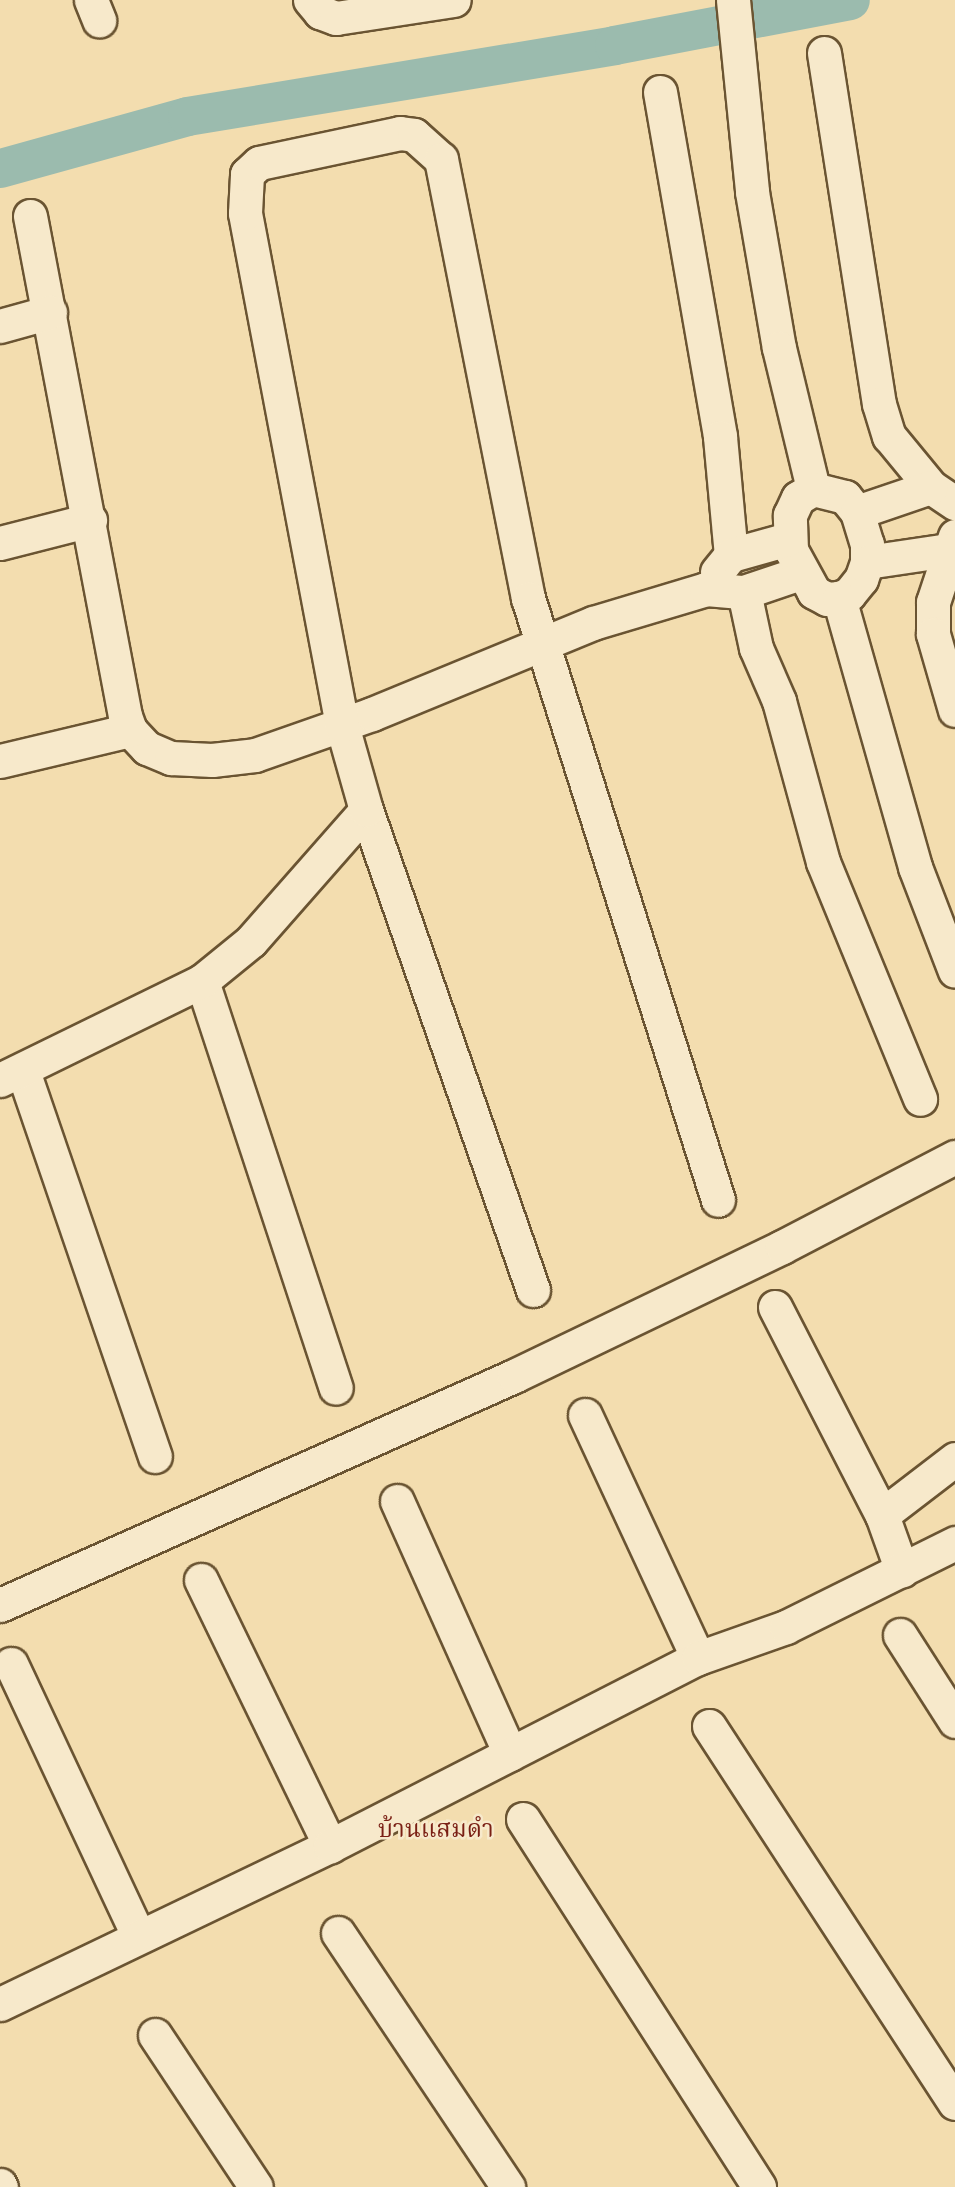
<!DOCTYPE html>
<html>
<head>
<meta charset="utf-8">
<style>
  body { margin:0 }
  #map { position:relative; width:955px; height:2187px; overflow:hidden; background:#f3ddaf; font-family:"EB Garamond","Noto Serif Thai",serif }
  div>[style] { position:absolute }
  .canal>* { height:39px; margin:-19.5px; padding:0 19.5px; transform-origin:19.5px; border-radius:19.5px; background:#9bbbae }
  .roads { filter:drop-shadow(2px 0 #6a5432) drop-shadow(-2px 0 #6a5432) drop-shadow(0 2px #6a5432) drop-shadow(0 -2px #6a5432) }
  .street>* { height:33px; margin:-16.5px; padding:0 16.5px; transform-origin:16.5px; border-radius:16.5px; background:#f7e9cb }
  span { translate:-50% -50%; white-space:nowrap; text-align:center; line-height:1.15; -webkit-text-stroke:5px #f7e9cb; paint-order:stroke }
  .quarter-label { font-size:24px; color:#7a1f14 }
</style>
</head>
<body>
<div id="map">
  <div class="canal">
    <div style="left:0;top:168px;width:194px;rotate:-15.5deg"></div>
    <div style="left:187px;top:116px;width:433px;rotate:-9.4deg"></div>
    <div style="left:614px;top:45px;width:240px;rotate:-10.8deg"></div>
  </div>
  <div class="roads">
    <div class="street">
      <div style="left:91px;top:0;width:22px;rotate:68deg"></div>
      <div style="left:310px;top:0;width:16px;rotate:50deg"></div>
      <div style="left:320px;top:12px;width:17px;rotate:21deg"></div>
      <div style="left:336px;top:18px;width:119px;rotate:-8.7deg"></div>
      <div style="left:733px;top:0;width:193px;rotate:84.3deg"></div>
      <div style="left:752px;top:192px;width:158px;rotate:80.2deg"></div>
      <div style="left:779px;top:348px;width:145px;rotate:76.4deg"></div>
      <div style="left:824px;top:53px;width:355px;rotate:81.1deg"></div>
      <div style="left:879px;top:404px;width:34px;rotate:73deg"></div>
      <div style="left:889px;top:436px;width:66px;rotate:50.5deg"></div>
      <div style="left:931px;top:487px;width:29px;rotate:34deg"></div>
      <div style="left:660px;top:92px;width:350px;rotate:80.1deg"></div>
      <div style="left:720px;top:437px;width:119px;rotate:84.7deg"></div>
      <div style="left:30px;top:216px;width:509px;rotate:79.24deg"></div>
      <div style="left:125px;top:716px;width:15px;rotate:70deg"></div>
      <div style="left:130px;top:730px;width:25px;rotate:47deg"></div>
      <div style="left:147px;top:748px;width:26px;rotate:23deg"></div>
      <div style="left:171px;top:758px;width:41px;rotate:2.8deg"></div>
      <div style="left:212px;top:760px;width:43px;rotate:-6.6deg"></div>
      <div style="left:255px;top:755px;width:124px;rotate:-19.3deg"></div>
      <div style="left:372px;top:714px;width:239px;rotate:-22.4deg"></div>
      <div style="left:593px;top:623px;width:118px;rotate:-16.7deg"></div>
      <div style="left:706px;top:589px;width:38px;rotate:5deg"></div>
      <div style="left:744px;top:592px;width:59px;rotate:-18.7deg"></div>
      <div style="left:0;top:326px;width:52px;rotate:-15.6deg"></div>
      <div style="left:813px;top:489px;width:33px;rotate:14deg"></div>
      <div style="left:845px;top:497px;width:19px;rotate:51deg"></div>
      <div style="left:857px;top:512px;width:34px;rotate:73deg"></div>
      <div style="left:867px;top:544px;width:18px;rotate:90deg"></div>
      <div style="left:867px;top:562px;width:18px;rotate:109deg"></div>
      <div style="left:861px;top:579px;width:19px;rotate:129deg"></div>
      <div style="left:849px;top:594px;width:11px;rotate:158deg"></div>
      <div style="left:839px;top:598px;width:12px;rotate:175deg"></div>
      <div style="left:827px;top:599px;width:15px;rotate:-152deg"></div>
      <div style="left:814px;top:592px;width:48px;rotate:-118.7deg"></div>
      <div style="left:791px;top:550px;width:35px;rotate:-92deg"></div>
      <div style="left:790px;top:515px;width:19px;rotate:-65deg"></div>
      <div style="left:798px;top:498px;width:17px;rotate:-31deg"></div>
      <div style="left:857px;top:512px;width:78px;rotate:-18.7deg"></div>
      <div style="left:955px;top:536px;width:70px;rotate:108.4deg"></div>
      <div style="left:933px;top:602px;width:32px;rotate:90deg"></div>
      <div style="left:933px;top:634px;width:79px;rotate:73.9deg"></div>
      <div style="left:0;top:543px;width:93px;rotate:-14.3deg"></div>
      <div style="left:867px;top:562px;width:82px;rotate:-8.4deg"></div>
      <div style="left:717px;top:572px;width:22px;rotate:-51deg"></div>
      <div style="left:731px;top:555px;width:59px;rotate:-15.7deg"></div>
      <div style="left:744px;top:592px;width:57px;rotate:77.9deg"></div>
      <div style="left:756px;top:648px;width:58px;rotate:66.5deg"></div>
      <div style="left:779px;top:701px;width:167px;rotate:74.7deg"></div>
      <div style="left:823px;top:862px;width:256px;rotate:67.7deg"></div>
      <div style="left:839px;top:598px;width:280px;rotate:74.2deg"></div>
      <div style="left:915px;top:867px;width:111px;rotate:69deg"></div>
      <div style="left:0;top:761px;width:134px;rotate:-13.4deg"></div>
      <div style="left:202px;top:981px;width:428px;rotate:71.8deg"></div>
      <div style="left:23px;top:1071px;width:407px;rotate:71.1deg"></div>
      <div style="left:0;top:1080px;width:225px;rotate:-26.1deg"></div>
      <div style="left:202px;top:981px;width:63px;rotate:-39.2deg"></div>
      <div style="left:251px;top:941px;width:174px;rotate:-48.7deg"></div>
      <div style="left:533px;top:1290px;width:508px;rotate:-109.18deg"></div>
      <div style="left:366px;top:810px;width:88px;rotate:-105.8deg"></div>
      <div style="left:342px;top:725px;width:521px;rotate:-100.73deg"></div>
      <div style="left:245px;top:213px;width:39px;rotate:-87deg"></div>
      <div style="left:247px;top:174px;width:16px;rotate:-43deg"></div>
      <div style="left:259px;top:163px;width:144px;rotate:-12deg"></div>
      <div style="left:400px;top:133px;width:14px;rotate:8deg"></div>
      <div style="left:414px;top:135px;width:36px;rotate:42deg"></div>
      <div style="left:441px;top:159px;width:448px;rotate:78.8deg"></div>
      <div style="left:528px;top:598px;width:631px;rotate:72.48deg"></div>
      <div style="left:775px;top:1307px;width:234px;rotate:62.8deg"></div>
      <div style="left:882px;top:1515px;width:59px;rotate:70.3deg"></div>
      <div style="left:585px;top:1415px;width:268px;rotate:65.1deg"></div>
      <div style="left:397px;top:1501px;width:277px;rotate:65.9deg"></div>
      <div style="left:882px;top:1515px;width:92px;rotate:-37.5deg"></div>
      <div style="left:201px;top:1580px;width:296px;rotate:64.1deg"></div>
      <div style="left:0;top:1605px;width:563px;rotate:-24.01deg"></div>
      <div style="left:514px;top:1376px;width:297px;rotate:-25.7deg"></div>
      <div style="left:782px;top:1247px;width:195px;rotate:-27.5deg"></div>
      <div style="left:900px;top:1635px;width:102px;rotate:57.4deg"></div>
      <div style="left:11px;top:1664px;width:299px;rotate:64.9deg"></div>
      <div style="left:709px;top:1726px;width:450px;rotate:56.9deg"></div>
      <div style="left:523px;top:1819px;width:437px;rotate:57.3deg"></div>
      <div style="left:338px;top:1933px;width:306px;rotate:56.2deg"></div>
      <div style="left:0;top:2004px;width:366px;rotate:-25.6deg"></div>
      <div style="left:330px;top:1846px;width:413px;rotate:-27.1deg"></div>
      <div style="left:698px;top:1658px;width:93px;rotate:-19.4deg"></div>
      <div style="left:786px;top:1627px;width:189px;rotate:-26.4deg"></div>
      <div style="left:155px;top:2035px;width:182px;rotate:56.4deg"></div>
      <div style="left:0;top:2185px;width:2px;rotate:63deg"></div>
    </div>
  </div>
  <div class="quarter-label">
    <span style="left:436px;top:1829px">บ้านแสมดำ</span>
  </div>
</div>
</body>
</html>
